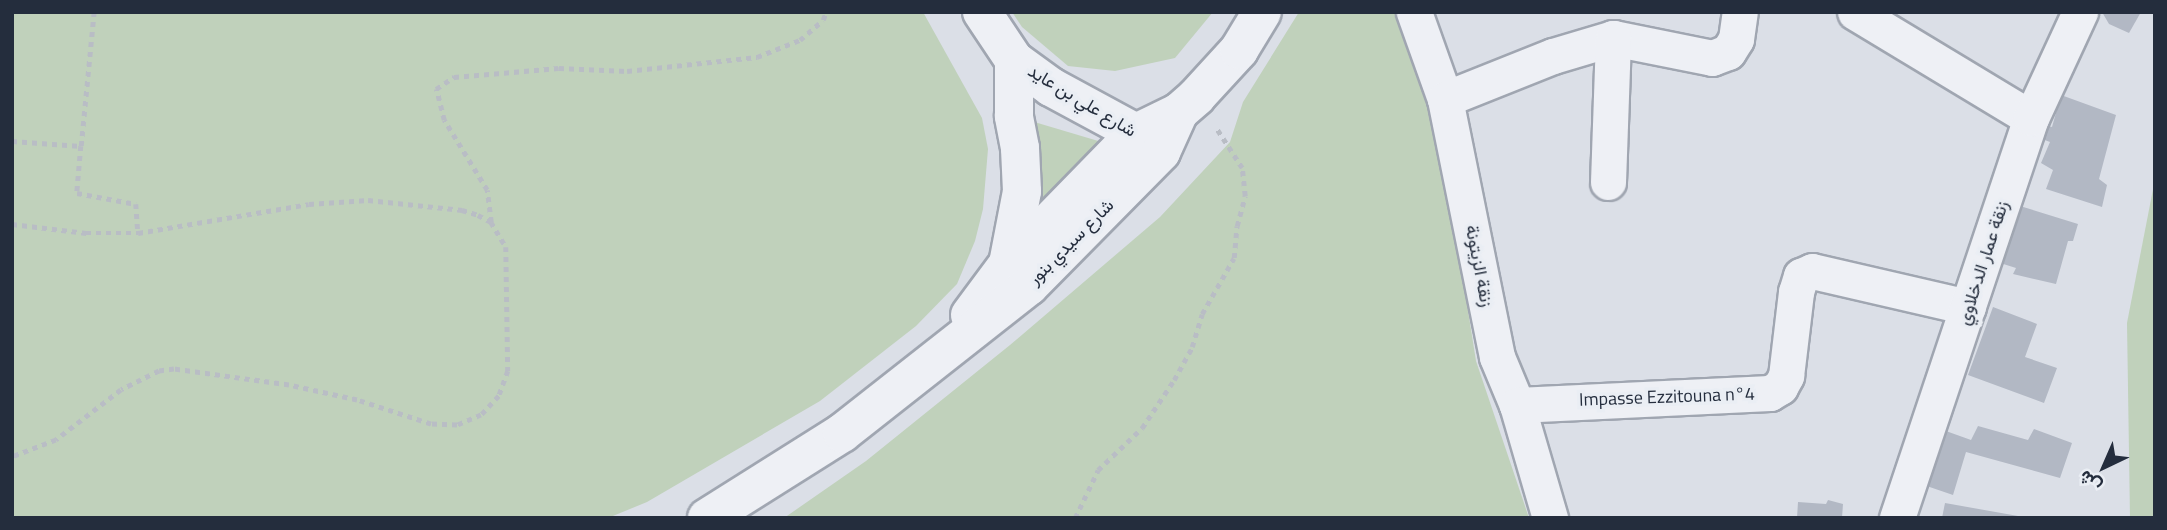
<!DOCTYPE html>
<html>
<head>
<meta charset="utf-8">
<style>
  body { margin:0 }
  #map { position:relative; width:2167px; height:530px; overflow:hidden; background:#dbdfe7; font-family:"Titillium Web",Vazirmatn,sans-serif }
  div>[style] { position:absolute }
  .green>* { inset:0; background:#c0d1bb }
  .building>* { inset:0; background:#b2b8c4 }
  .path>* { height:4.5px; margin-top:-2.25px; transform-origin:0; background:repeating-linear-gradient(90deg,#b9bdc5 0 5px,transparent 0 10px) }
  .roads { filter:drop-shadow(2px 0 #a0a6b1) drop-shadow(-2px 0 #a0a6b1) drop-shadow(0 2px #a0a6b1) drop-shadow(0 -2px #a0a6b1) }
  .minor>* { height:35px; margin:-17.5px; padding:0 17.5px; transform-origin:17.5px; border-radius:17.5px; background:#eef0f5 }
  .tertiary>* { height:38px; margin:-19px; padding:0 19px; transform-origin:19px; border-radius:19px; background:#eef0f5 }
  span { translate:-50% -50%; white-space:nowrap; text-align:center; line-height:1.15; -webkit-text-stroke:7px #eaeef4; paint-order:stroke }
  .street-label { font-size:18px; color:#242d3d }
  .frame { position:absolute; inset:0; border:14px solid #242d3d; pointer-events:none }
  .north { position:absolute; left:2069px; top:432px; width:70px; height:70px; -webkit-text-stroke:5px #eaeef4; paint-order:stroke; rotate:224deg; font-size:19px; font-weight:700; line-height:28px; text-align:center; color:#242d3d }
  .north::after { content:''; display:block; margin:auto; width:24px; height:32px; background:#242d3d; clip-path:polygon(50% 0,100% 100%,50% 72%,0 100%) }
</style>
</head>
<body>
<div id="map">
  <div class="green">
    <div style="clip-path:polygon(12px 12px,923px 12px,982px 118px,988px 149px,983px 209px,975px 241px,957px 284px,916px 326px,820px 401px,647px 502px,608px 518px,12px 518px)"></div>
    <div style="clip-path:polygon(1012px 12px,1213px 12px,1175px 58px,1115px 71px,1068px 66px,1022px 27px)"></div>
    <div style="clip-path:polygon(1299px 12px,1404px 12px,1435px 103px,1476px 361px,1529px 518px,784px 518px,866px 461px,1010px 345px,1160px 217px,1230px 142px,1243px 102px)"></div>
    <div style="clip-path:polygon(1031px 121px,1105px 143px,1025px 228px)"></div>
    <div style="clip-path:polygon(2155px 179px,2155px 518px,2130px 518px,2127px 323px)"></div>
  </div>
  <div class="building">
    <div style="clip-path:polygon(2102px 12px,2141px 12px,2129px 33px,2109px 24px)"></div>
    <div style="clip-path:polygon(2061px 95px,2116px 115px,2099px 179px,2107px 185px,2102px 207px,2046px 189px,2053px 170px,2041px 163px,2050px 142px,2042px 139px,2045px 125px,2052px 127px)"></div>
    <div style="clip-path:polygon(2020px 206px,2078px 224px,2073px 241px,2068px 241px,2056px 284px,2013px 274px,2016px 268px,1997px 262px)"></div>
    <div style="clip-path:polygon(1993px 307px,2037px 324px,2025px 357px,2057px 368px,2044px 403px,1968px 375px)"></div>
    <div style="clip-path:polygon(1932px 426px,1971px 440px,1978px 426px,2028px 440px,2034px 429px,2072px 443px,2060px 478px,1966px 452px,1953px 495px,1915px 482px)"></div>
    <div style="clip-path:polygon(1828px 500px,1843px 504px,1842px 518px,1797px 518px,1798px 502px,1826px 504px)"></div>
    <div style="clip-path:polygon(1945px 503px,2018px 516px,2017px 518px,1942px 518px)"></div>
  </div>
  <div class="path">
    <div style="left:12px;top:141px;width:69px;rotate:4.1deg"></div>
    <div style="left:81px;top:146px;width:135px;rotate:-84.5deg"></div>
    <div style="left:81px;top:146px;width:47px;rotate:94.9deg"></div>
    <div style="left:77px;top:193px;width:60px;rotate:10.6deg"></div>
    <div style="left:136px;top:204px;width:29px;rotate:86deg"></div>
    <div style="left:491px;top:222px;width:32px;rotate:-97deg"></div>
    <div style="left:487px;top:190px;width:82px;rotate:-121.6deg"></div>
    <div style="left:444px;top:120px;width:32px;rotate:-104deg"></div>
    <div style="left:436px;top:89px;width:22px;rotate:-34deg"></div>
    <div style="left:454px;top:77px;width:105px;rotate:-4.9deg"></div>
    <div style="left:559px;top:68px;width:68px;rotate:2.5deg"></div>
    <div style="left:627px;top:71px;width:131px;rotate:-6.1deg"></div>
    <div style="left:757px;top:57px;width:46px;rotate:-21.6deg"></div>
    <div style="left:800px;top:40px;width:30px;rotate:-41deg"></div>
    <div style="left:823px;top:20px;width:9px;rotate:-69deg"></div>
    <div style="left:12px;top:224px;width:75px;rotate:6.9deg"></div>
    <div style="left:86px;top:233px;width:52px"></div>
    <div style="left:138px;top:233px;width:173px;rotate:-9.6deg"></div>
    <div style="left:309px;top:204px;width:59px;rotate:-3.9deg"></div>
    <div style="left:368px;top:200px;width:95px;rotate:6.1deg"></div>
    <div style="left:462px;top:210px;width:17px;rotate:17deg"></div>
    <div style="left:478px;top:215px;width:15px;rotate:28deg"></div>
    <div style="left:491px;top:222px;width:29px;rotate:59deg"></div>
    <div style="left:506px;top:247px;width:124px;rotate:89.1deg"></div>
    <div style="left:508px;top:371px;width:27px;rotate:110deg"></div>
    <div style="left:499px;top:396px;width:26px;rotate:133deg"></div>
    <div style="left:481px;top:415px;width:26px;rotate:157deg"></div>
    <div style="left:457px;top:425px;width:26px;rotate:-178deg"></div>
    <div style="left:431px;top:424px;width:78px;rotate:-162deg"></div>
    <div style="left:357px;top:400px;width:70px;rotate:-167.6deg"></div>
    <div style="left:289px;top:385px;width:116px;rotate:-172.1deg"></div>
    <div style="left:174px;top:369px;width:15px;rotate:172deg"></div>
    <div style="left:159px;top:371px;width:42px;rotate:153.4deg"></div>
    <div style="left:121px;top:390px;width:82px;rotate:142.4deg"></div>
    <div style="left:56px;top:440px;width:47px;rotate:158.9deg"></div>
    <div style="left:1075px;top:518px;width:53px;rotate:-64.4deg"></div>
    <div style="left:1098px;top:470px;width:61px;rotate:-43.7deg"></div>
    <div style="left:1142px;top:428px;width:58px;rotate:-56.3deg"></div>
    <div style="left:1174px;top:380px;width:38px;rotate:-61deg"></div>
    <div style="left:1192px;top:347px;width:34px;rotate:-73deg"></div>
    <div style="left:1202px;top:314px;width:64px;rotate:-60.3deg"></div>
    <div style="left:1234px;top:258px;width:32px;rotate:-85deg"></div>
    <div style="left:1237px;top:226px;width:31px;rotate:-75deg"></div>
    <div style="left:1245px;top:196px;width:28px;rotate:-96deg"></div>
    <div style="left:1242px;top:168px;width:48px;rotate:-123deg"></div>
  </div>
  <div class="roads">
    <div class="minor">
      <div style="left:1414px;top:12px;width:92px;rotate:70.4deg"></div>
      <div style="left:1445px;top:99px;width:263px;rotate:78.6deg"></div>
      <div style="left:1497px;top:357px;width:52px;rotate:67.4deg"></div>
      <div style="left:1517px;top:405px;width:118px;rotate:73.7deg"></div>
      <div style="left:1855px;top:12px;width:205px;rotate:31.1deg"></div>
      <div style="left:1445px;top:99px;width:116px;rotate:-21.7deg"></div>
      <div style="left:1553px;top:56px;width:63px;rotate:-16.7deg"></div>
      <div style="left:1613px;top:38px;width:101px;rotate:11.4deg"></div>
      <div style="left:1712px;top:58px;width:17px;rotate:-21deg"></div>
      <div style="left:1728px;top:52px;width:15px;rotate:-58deg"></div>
      <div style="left:1736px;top:39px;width:27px;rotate:-82deg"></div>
      <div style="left:1608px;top:182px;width:144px;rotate:-88deg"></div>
      <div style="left:1517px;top:405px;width:253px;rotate:-2.7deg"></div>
      <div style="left:1770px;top:393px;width:12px;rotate:-31deg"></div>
      <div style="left:1780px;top:387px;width:13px;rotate:-61deg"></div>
      <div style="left:1786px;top:376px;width:85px;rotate:-83.2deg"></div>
      <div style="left:1796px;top:292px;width:17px;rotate:-73deg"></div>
      <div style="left:1801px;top:276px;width:12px;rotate:-24deg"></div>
      <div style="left:1812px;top:271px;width:160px;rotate:13deg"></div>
      <div style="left:1897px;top:518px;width:422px;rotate:-71.5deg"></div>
      <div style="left:2031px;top:118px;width:117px;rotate:-65.2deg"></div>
    </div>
    <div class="tertiary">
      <div style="left:982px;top:12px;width:58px;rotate:56.3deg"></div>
      <div style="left:1014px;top:60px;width:46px;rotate:36.1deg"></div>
      <div style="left:1051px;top:87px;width:97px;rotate:28.4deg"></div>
      <div style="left:1136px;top:133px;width:26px;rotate:36deg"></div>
      <div style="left:1008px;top:264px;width:74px;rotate:-79.1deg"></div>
      <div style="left:1022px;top:191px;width:43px;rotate:-92.7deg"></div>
      <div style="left:1020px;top:148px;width:33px;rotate:-101deg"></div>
      <div style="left:1014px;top:116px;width:56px;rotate:-90deg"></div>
      <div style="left:970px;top:315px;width:64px;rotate:-53.3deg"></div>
      <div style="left:1008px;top:264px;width:183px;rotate:-45.7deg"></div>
      <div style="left:1136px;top:133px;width:48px;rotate:-26deg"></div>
      <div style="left:1179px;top:112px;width:23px;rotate:-41deg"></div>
      <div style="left:1196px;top:97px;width:64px;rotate:-47.5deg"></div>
      <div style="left:1239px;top:50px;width:44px;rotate:-58.8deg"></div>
      <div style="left:707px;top:518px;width:160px;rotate:-32.2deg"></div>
      <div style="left:842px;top:433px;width:238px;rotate:-38.2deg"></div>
      <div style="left:1029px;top:286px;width:188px;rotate:-45.4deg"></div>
      <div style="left:1161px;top:152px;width:44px;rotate:-65.8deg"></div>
    </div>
  </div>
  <div class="street-label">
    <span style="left:1082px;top:101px;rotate:31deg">شارع علي بن عايد</span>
    <span style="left:1071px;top:242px;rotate:-45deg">شارع سيدي بنور</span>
    <span style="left:1983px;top:263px;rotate:-72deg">زنقة عمار الدخلاوي</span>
    <span style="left:1479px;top:266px;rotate:79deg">زنقة الزيتونة</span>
    <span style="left:1667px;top:397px;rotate:-2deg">Impasse Ezzitouna n°4</span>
  </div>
  <div class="frame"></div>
  <div class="north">ش</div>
</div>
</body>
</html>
